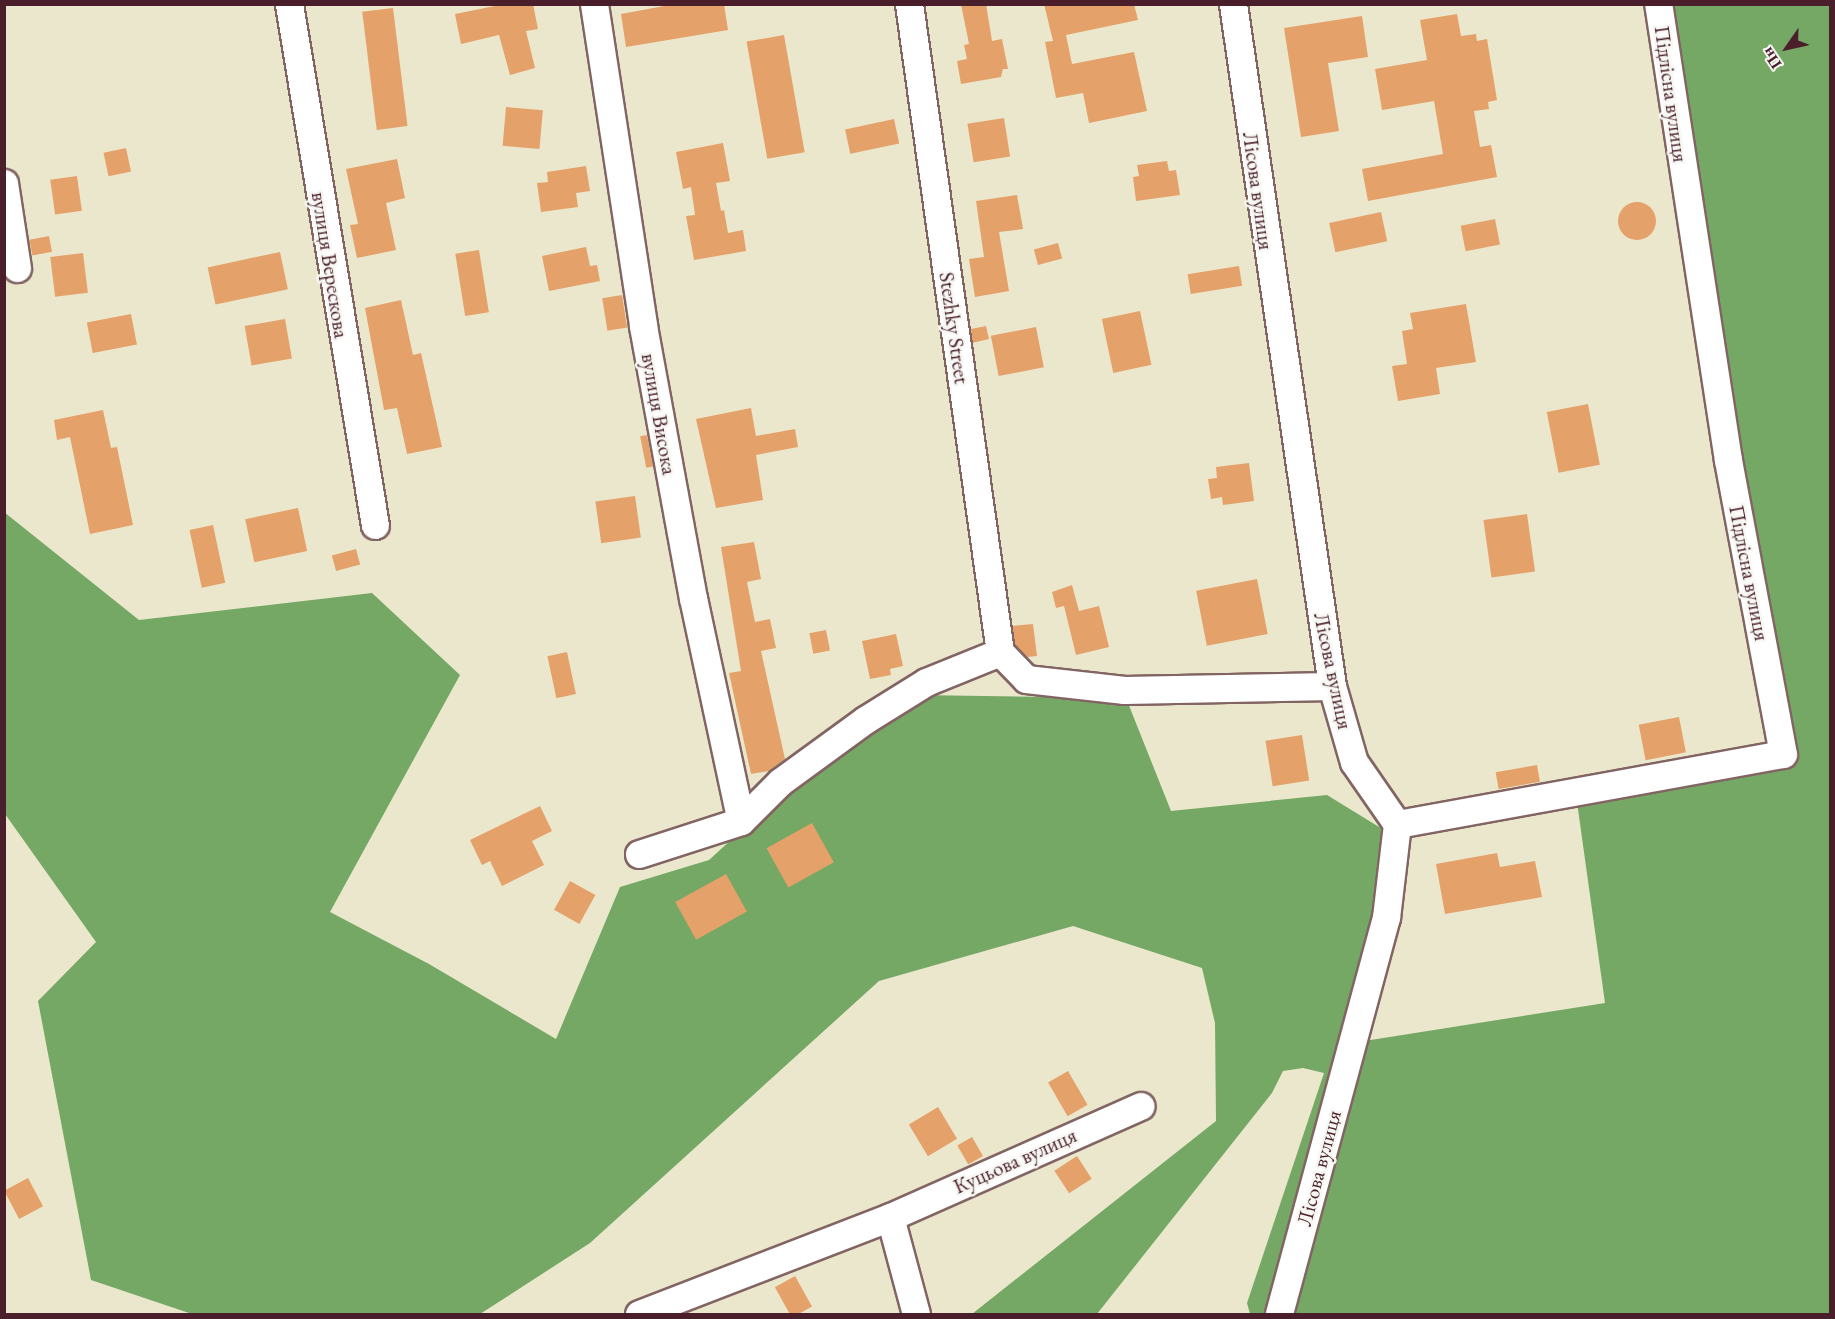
<!DOCTYPE html>
<html>
<head>
<meta charset="utf-8">
<style>
  body { margin:0 }
  #map { position:relative; width:1835px; height:1319px; overflow:hidden; background:#ebe7cc; font-family:"EB Garamond",serif }
  div>[style] { position:absolute }
  .forest>* { inset:0; background:#75a864 }
  .building>* { inset:0; background:#e5a16a; transform-origin:0 0 }
  .round { border-radius:50% }
  .roads { filter:drop-shadow(2px 0 #826563) drop-shadow(-2px 0 #826563) drop-shadow(0 2px #826563) drop-shadow(0 -2px #826563) }
  .minor>* { height:27px; margin:-13.5px; padding:0 13.5px; transform-origin:13.5px; border-radius:13.5px; background:#fff }
  span { translate:-50% -50%; white-space:nowrap; text-align:center; line-height:1.15; -webkit-text-stroke:5px #f6f6f2; paint-order:stroke }
  .street-label { font-size:21px; color:#4a1f2b }
  .frame { position:absolute; inset:0; border:6px solid #4a1f2b; pointer-events:none }
  .north { position:absolute; left:1757px; top:18px; width:60px; height:60px; -webkit-text-stroke:4px #f6f6f2; paint-order:stroke; rotate:236deg; font-size:16px; font-weight:700; line-height:24px; text-align:center; color:#4a1f2b }
  .north::after { content:''; display:block; margin:auto; width:21px; height:27px; background:#4a1f2b; clip-path:polygon(50% 0,100% 100%,50% 72%,0 100%) }
</style>
</head>
<body>
<div id="map">
  <div class="forest">
    <div style="clip-path:polygon(1667px 5px,1830px 5px,1830px 1314px,1250px 1314px,1247px 1303px,1324px 1073px,1303px 1068px,1283px 1071px,1272px 1093px,1097px 1314px,972px 1314px,1216px 1121px,1215px 1023px,1202px 968px,1073px 926px,879px 981px,590px 1243px,480px 1314px,192px 1314px,91px 1280px,38px 1001px,96px 942px,5px 814px,4px 512px,139px 620px,372px 593px,460px 675px,330px 912px,429px 964px,556px 1039px,620px 887px,709px 860px,822px 757px,918px 695px,1126px 698px,1171px 811px,1327px 795px,1384px 830px,1358px 1042px,1605px 1003px,1577px 802px,1795px 760px,1752px 546px)"></div>
  </div>
  <div class="building">
    <div style="clip-path:polygon(533px 4px,538px 29px,526px 31px,535px 68px,510px 75px,499px 35px,461px 44px,455px 14px,500px 5px)"></div>
    <div style="clip-path:polygon(675px 4px,724px 4px,728px 30px,626px 47px,621px 14px)"></div>
    <div style="clip-path:polygon(961px 4px,986px 4px,992px 41px,1002px 39px,1008px 69px,1003px 69px,1001px 77px,961px 84px,957px 61px,967px 59px,964px 45px,969px 44px)"></div>
    <div style="clip-path:polygon(1044px 4px,1134px 4px,1138px 20px,1066px 35px,1072px 64px,1134px 52px,1147px 111px,1089px 123px,1083px 93px,1056px 98px,1045px 42px,1053px 41px)"></div>
    <div style="left:393px;top:8px;width:119px;height:31px;rotate:83deg"></div>
    <div style="clip-path:polygon(1457px 14px,1461px 36px,1476px 34px,1477px 41px,1487px 39px,1497px 100px,1488px 102px,1489px 109px,1474px 111px,1480px 147px,1491px 145px,1497px 177px,1368px 201px,1362px 169px,1443px 154px,1434px 101px,1382px 110px,1375px 69px,1427px 60px,1420px 20px)"></div>
    <div style="clip-path:polygon(1362px 16px,1368px 57px,1328px 63px,1339px 131px,1301px 137px,1284px 28px)"></div>
    <div style="left:784px;top:35px;width:119px;height:38px;rotate:80deg"></div>
    <div style="left:506px;top:107px;width:37px;height:39px;rotate:5deg"></div>
    <div style="left:1004px;top:118px;width:39px;height:37px;rotate:81deg"></div>
    <div style="left:894px;top:119px;width:25px;height:50px;rotate:78deg"></div>
    <div style="clip-path:polygon(723px 143px,730px 181px,716px 183px,721px 211px,724px 210px,728px 233px,743px 230px,746px 251px,694px 260px,686px 216px,695px 215px,691px 187px,683px 189px,676px 152px)"></div>
    <div style="left:126px;top:148px;width:24px;height:23px;rotate:78deg"></div>
    <div style="clip-path:polygon(397px 159px,405px 198px,386px 203px,396px 250px,357px 258px,350px 225px,358px 224px,346px 169px)"></div>
    <div style="clip-path:polygon(1167px 161px,1169px 171px,1176px 170px,1180px 195px,1136px 201px,1133px 177px,1139px 176px,1137px 165px)"></div>
    <div style="clip-path:polygon(586px 166px,590px 191px,576px 193px,578px 207px,541px 212px,537px 183px,548px 182px,547px 172px)"></div>
    <div style="left:77px;top:176px;width:35px;height:27px;rotate:82deg"></div>
    <div style="clip-path:polygon(1017px 195px,1023px 229px,999px 232px,1009px 291px,975px 297px,969px 259px,984px 257px,976px 201px)"></div>
    <div class="round" style="left:1618px;top:202px;width:38px;height:38px"></div>
    <div style="left:1381px;top:212px;width:30px;height:53px;rotate:78deg"></div>
    <div style="left:1495px;top:219px;width:26px;height:35px;rotate:79deg"></div>
    <div style="left:49px;top:236px;width:16px;height:20px;rotate:79deg"></div>
    <div style="left:1058px;top:243px;width:16px;height:25px;rotate:75deg"></div>
    <div style="clip-path:polygon(586px 247px,590px 266px,597px 265px,600px 281px,549px 291px,542px 256px)"></div>
    <div style="left:479px;top:250px;width:63px;height:24px;rotate:81deg"></div>
    <div style="left:280px;top:252px;width:38px;height:74px;rotate:78deg"></div>
    <div style="left:83px;top:253px;width:40px;height:33px;rotate:83deg"></div>
    <div style="left:1239px;top:266px;width:20px;height:52px;rotate:81deg"></div>
    <div style="left:622px;top:295px;width:33px;height:20px;rotate:81deg"></div>
    <div style="clip-path:polygon(401px 300px,413px 355px,421px 353px,442px 447px,407px 454px,397px 408px,384px 410px,365px 308px)"></div>
    <div style="clip-path:polygon(1466px 304px,1476px 362px,1436px 368px,1440px 394px,1398px 401px,1392px 366px,1407px 364px,1402px 331px,1413px 329px,1410px 313px)"></div>
    <div style="left:1140px;top:311px;width:55px;height:39px;rotate:78deg"></div>
    <div style="left:131px;top:314px;width:31px;height:45px;rotate:79deg"></div>
    <div style="left:285px;top:319px;width:40px;height:41px;rotate:80deg"></div>
    <div style="clip-path:polygon(986px 326px,989px 339px,972px 343px,971px 329px)"></div>
    <div style="left:1036px;top:327px;width:41px;height:46px;rotate:79deg"></div>
    <div style="left:1588px;top:404px;width:62px;height:42px;rotate:79deg"></div>
    <div style="clip-path:polygon(751px 408px,756px 436px,795px 429px,798px 447px,756px 455px,763px 500px,716px 508px,696px 419px)"></div>
    <div style="clip-path:polygon(103px 410px,111px 448px,117px 447px,133px 525px,90px 534px,70px 437px,57px 440px,54px 420px)"></div>
    <div style="left:647px;top:435px;width:32px;height:7px;rotate:79deg"></div>
    <div style="clip-path:polygon(1249px 463px,1254px 501px,1223px 505px,1222px 497px,1211px 499px,1208px 479px,1217px 478px,1216px 467px)"></div>
    <div style="left:635px;top:496px;width:42px;height:40px;rotate:82deg"></div>
    <div style="left:298px;top:508px;width:44px;height:54px;rotate:78deg"></div>
    <div style="left:1527px;top:514px;width:58px;height:44px;rotate:82deg"></div>
    <div style="left:213px;top:525px;width:59px;height:24px;rotate:78deg"></div>
    <div style="clip-path:polygon(754px 542px,761px 579px,747px 582px,755px 622px,770px 619px,776px 648px,761px 651px,785px 759px,769px 771px,751px 774px,729px 673px,741px 671px,721px 547px)"></div>
    <div style="left:356px;top:549px;width:16px;height:25px;rotate:75deg"></div>
    <div style="left:1257px;top:579px;width:56px;height:62px;rotate:79deg"></div>
    <div style="clip-path:polygon(1072px 585px,1079px 611px,1099px 606px,1109px 647px,1076px 655px,1064px 606px,1056px 608px,1052px 592px)"></div>
    <div style="clip-path:polygon(1033px 624px,1037px 656px,1027px 657px,1015px 645px,1012px 626px)"></div>
    <div style="left:826px;top:630px;width:21px;height:17px;rotate:79deg"></div>
    <div style="clip-path:polygon(896px 634px,903px 666px,890px 669px,891px 675px,870px 679px,862px 641px)"></div>
    <div style="left:567px;top:652px;width:43px;height:20px;rotate:78deg"></div>
    <div style="left:1679px;top:717px;width:36px;height:41px;rotate:79deg"></div>
    <div style="left:1302px;top:735px;width:46px;height:37px;rotate:81deg"></div>
    <div style="left:1537px;top:765px;width:17px;height:42px;rotate:80deg"></div>
    <div style="clip-path:polygon(540px 806px,552px 831px,532px 841px,544px 865px,502px 886px,490px 861px,482px 865px,470px 840px)"></div>
    <div style="left:812px;top:823px;width:45px;height:52px;rotate:61deg"></div>
    <div style="clip-path:polygon(1497px 853px,1500px 867px,1535px 861px,1542px 897px,1445px 914px,1436px 864px)"></div>
    <div style="left:726px;top:874px;width:43px;height:58px;rotate:61deg"></div>
    <div style="left:570px;top:881px;width:29px;height:33px;rotate:29deg"></div>
    <div style="left:1068px;top:1071px;width:39px;height:23px;rotate:60deg"></div>
    <div style="left:938px;top:1107px;width:37px;height:34px;rotate:59deg"></div>
    <div style="left:972px;top:1137px;width:22px;height:17px;rotate:60deg"></div>
    <div style="left:1077px;top:1156px;width:27px;height:27px;rotate:57deg"></div>
    <div style="left:28px;top:1178px;width:32px;height:27px;rotate:62deg"></div>
    <div style="left:795px;top:1276px;width:35px;height:23px;rotate:61deg"></div>
  </div>
  <div class="roads">
    <div class="minor">
      <div style="left:289px;top:4px;width:528px;rotate:80.63deg"></div>
      <div style="left:594px;top:4px;width:326px;rotate:81.3deg"></div>
      <div style="left:643px;top:326px;width:277px;rotate:79.6deg"></div>
      <div style="left:693px;top:598px;width:228px;rotate:77.9deg"></div>
      <div style="left:909px;top:4px;width:654px;rotate:82.01deg"></div>
      <div style="left:1233px;top:4px;width:689px;rotate:81.74deg"></div>
      <div style="left:1332px;top:686px;width:79px;rotate:73.9deg"></div>
      <div style="left:1354px;top:762px;width:75px;rotate:55.3deg"></div>
      <div style="left:1397px;top:824px;width:94px;rotate:96.7deg"></div>
      <div style="left:1386px;top:917px;width:411px;rotate:105.1deg"></div>
      <div style="left:4px;top:183px;width:86px;rotate:81.3deg"></div>
      <div style="left:1397px;top:824px;width:392px;rotate:-10.3deg"></div>
      <div style="left:1783px;top:754px;width:299px;rotate:-100.6deg"></div>
      <div style="left:1728px;top:460px;width:461px;rotate:-98.7deg"></div>
      <div style="left:639px;top:854px;width:107px;rotate:-17.9deg"></div>
      <div style="left:741px;top:821px;width:55px;rotate:-45deg"></div>
      <div style="left:780px;top:782px;width:105px;rotate:-36.1deg"></div>
      <div style="left:865px;top:720px;width:72px;rotate:-31.9deg"></div>
      <div style="left:926px;top:682px;width:80px;rotate:-22.1deg"></div>
      <div style="left:1000px;top:652px;width:37px;rotate:46deg"></div>
      <div style="left:1026px;top:679px;width:99px;rotate:6.4deg"></div>
      <div style="left:1124px;top:690px;width:208px;rotate:-1.1deg"></div>
      <div style="left:890px;top:1217px;width:100px;rotate:75deg"></div>
      <div style="left:639px;top:1314px;width:269px;rotate:-21.1deg"></div>
      <div style="left:890px;top:1217px;width:274px;rotate:-23.9deg"></div>
    </div>
  </div>
  <div class="street-label">
    <span style="left:1671px;top:94px;rotate:82deg">Підлісна вулиця</span>
    <span style="left:1258px;top:191px;rotate:82deg">Лісова вулиця</span>
    <span style="left:330px;top:265px;rotate:81deg">вулиця Верескова</span>
    <span style="left:954px;top:328px;rotate:82deg">Stezhky Street</span>
    <span style="left:659px;top:414px;rotate:80deg">вулиця Висока</span>
    <span style="left:1749px;top:573px;rotate:79deg">Підлісна вулиця</span>
    <span style="left:1333px;top:671px;rotate:78deg">Лісова вулиця</span>
    <span style="left:1015px;top:1161px;rotate:-24deg">Куцьова вулиця</span>
    <span style="left:1319px;top:1168px;rotate:-75deg">Лісова вулиця</span>
  </div>
  <div class="frame"></div>
  <div class="north">Пн</div>
</div>
</body>
</html>
